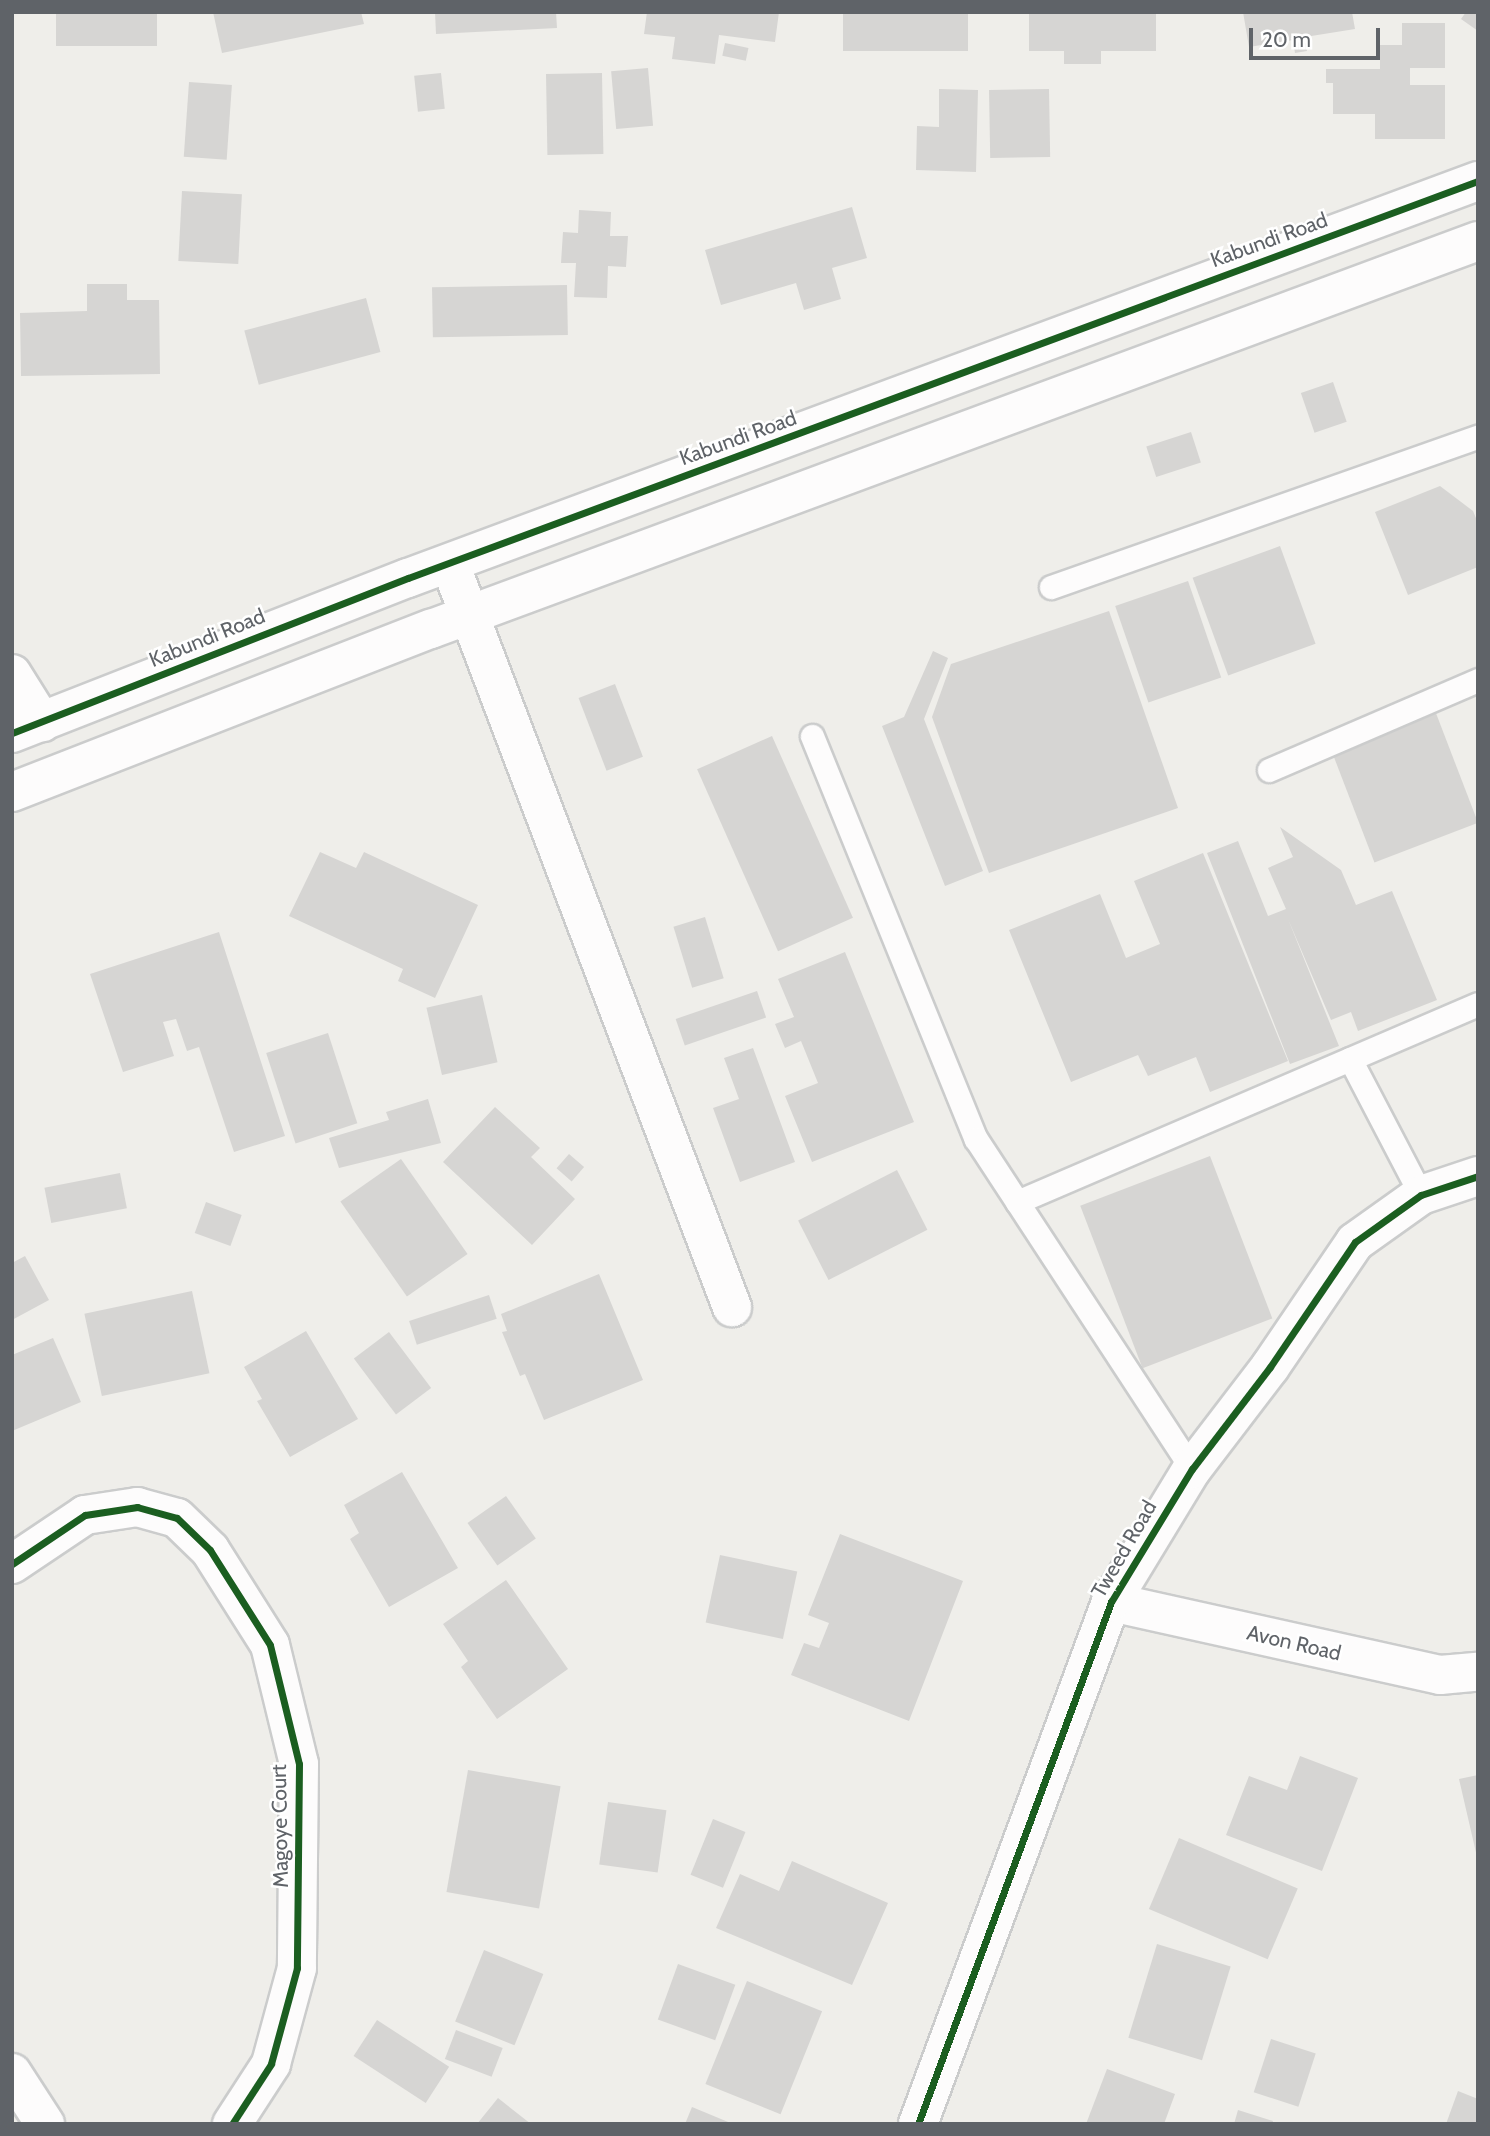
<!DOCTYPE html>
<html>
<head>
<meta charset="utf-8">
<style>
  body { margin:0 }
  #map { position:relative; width:1490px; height:2136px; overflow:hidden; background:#efeeea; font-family:Cabin,sans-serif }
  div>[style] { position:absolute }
  .building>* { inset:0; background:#d6d5d3; transform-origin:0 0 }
  .roads { filter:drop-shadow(2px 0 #cbcccc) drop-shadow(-2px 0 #cbcccc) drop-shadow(0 2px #cbcccc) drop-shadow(0 -2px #cbcccc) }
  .service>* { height:23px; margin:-11.5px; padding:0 11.5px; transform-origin:11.5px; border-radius:11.5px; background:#fdfcfc }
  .minor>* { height:38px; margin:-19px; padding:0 19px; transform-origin:19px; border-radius:19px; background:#fdfcfc }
  .tertiary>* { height:38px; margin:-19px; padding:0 19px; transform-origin:19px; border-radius:19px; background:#fdfcfc }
  .cycleway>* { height:7px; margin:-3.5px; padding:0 3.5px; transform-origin:3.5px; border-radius:3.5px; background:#1b5e20 }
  span { translate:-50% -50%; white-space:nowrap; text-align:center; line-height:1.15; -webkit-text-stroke:5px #fff; paint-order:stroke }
  .street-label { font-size:21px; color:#5f6368 }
  .frame { position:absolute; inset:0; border:14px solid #5f6368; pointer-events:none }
  .scale { position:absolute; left:1249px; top:28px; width:131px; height:32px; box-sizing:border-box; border:4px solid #5f6368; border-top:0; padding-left:9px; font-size:21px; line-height:24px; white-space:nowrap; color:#5f6368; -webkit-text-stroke:5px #fff; paint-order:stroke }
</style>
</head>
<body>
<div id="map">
  <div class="building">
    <div style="left:56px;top:12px;width:101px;height:34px"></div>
    <div style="clip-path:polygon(213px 12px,361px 12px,364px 24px,222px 53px)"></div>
    <div style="clip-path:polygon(435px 12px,556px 12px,557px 28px,436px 34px)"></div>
    <div style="clip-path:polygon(647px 12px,779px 12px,775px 42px,719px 35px,715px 64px,672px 59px,675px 37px,644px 34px)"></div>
    <div style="left:843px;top:12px;width:125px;height:39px"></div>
    <div style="clip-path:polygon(1029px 12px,1156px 12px,1156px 51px,1101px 51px,1101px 64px,1064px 64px,1064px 51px,1029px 51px)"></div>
    <div style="clip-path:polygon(1243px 12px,1352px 12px,1355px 29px,1305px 37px,1307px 51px,1295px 53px,1293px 40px,1249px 47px)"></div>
    <div style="clip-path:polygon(1466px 12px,1478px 12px,1478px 31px,1461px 19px)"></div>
    <div style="clip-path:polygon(1402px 23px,1445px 23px,1445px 68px,1410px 68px,1410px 85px,1445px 85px,1445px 139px,1375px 139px,1375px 114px,1333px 114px,1333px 83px,1326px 83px,1326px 69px,1380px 69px,1380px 45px,1402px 45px)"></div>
    <div style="left:725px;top:43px;width:24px;height:13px;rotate:12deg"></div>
    <div style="left:648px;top:68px;width:58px;height:37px;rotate:85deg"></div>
    <div style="left:441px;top:73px;width:36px;height:27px;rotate:84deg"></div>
    <div style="left:602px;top:73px;width:81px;height:56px;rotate:89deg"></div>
    <div style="left:189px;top:82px;width:43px;height:75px;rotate:4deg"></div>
    <div style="clip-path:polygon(939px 89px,978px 90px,976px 172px,916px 170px,917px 126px,939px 127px)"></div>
    <div style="left:1049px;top:89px;width:68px;height:60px;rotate:89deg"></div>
    <div style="left:182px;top:191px;width:60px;height:70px;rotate:3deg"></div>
    <div style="clip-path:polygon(852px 207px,867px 258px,832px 268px,841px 299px,804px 310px,796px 283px,721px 305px,705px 250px)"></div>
    <div style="clip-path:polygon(579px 210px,611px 212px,610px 236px,628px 236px,626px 267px,608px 266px,607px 298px,574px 297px,576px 263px,561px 263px,563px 232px,578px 233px)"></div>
    <div style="clip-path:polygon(87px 284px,127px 284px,127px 300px,159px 300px,160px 374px,21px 376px,20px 313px,87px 311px)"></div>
    <div style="left:567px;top:285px;width:50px;height:135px;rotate:89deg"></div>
    <div style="left:366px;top:298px;width:56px;height:126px;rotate:75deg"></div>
    <div style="left:1333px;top:382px;width:42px;height:34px;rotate:71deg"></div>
    <div style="left:1191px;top:432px;width:32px;height:47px;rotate:72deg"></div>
    <div style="clip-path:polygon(1440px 486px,1473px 511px,1478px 523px,1478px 567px,1408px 595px,1375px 512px)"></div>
    <div style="left:1280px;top:546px;width:104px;height:93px;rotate:70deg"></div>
    <div style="left:1188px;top:581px;width:102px;height:77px;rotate:71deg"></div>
    <div style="clip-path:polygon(1109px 611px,1178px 808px,989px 873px,932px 717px,951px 664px)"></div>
    <div style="clip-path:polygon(933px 651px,948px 658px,924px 719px,983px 871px,945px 886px,882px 726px,904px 717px)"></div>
    <div style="left:615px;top:684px;width:78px;height:39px;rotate:69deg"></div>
    <div style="left:1434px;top:708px;width:123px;height:111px;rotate:69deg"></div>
    <div style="left:772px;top:736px;width:199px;height:82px;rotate:66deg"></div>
    <div style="clip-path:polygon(1280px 827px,1341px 870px,1356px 905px,1392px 891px,1437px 1000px,1358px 1031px,1351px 1012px,1331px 1020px,1288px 919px,1339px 1046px,1290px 1064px,1207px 853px,1238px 841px,1268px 916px,1286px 909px,1268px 868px,1293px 857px)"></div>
    <div style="clip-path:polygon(320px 852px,356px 868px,364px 852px,478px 905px,435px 998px,398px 981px,403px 969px,289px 916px)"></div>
    <div style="clip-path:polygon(1203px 853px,1288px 1061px,1210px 1092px,1196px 1057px,1148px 1076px,1138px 1055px,1071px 1082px,1009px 930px,1100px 894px,1126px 958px,1160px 944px,1134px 881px)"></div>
    <div style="left:705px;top:917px;width:64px;height:33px;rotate:73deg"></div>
    <div style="clip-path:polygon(219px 932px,285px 1136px,234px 1152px,199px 1047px,187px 1051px,176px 1019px,163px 1022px,174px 1056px,123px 1072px,90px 974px)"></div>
    <div style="clip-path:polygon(845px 952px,914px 1122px,812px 1162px,785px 1096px,818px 1083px,801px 1041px,785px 1048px,775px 1024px,794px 1017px,778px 979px)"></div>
    <div style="left:757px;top:991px;width:28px;height:86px;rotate:71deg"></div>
    <div style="left:482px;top:995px;width:69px;height:57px;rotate:77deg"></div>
    <div style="left:328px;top:1033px;width:95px;height:65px;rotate:72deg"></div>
    <div style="clip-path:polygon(753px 1048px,795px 1162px,740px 1182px,713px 1108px,739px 1099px,724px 1058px)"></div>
    <div style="clip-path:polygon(428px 1099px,441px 1143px,339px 1168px,329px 1138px,389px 1120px,386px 1112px)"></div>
    <div style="clip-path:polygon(495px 1107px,540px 1148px,531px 1157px,575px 1199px,532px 1245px,443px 1162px)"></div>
    <div style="left:569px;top:1154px;width:20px;height:19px;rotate:41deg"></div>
    <div style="left:1210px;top:1156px;width:174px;height:139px;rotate:69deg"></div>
    <div style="left:401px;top:1159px;width:116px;height:74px;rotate:55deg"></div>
    <div style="left:897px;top:1170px;width:67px;height:111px;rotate:63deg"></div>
    <div style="left:120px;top:1173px;width:36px;height:77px;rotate:79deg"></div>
    <div style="left:206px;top:1202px;width:38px;height:33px;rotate:20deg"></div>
    <div style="clip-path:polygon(25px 1256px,49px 1300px,12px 1320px,12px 1263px)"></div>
    <div style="clip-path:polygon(599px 1274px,643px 1380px,544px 1420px,525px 1374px,520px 1376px,502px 1332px,507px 1331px,501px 1314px)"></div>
    <div style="left:192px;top:1291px;width:84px;height:110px;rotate:78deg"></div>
    <div style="left:489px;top:1295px;width:25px;height:84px;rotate:72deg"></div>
    <div style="clip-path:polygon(306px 1331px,358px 1419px,290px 1457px,257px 1401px,262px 1399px,244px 1367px)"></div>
    <div style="left:389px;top:1332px;width:70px;height:44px;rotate:53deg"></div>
    <div style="clip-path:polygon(53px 1338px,81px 1402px,12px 1431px,12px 1355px)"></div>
    <div style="clip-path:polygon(402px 1472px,458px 1568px,389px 1607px,350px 1539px,359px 1533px,344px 1505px)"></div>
    <div style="left:506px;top:1496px;width:52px;height:47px;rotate:55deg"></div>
    <div style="clip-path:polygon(840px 1534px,963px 1581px,909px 1721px,791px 1675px,804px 1643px,819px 1648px,829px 1623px,808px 1615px)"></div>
    <div style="left:720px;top:1555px;width:79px;height:69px;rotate:12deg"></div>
    <div style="clip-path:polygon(506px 1580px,568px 1669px,497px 1719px,461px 1667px,468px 1661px,443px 1624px)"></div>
    <div style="clip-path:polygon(1300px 1756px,1358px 1778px,1322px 1871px,1226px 1835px,1249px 1776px,1287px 1790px)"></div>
    <div style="left:468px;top:1770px;width:94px;height:124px;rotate:10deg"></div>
    <div style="clip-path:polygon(1478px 1775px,1478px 1857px,1477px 1857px,1459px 1779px)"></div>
    <div style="left:608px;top:1802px;width:59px;height:63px;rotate:8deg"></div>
    <div style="left:713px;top:1819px;width:35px;height:60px;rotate:22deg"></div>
    <div style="left:1179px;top:1838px;width:129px;height:77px;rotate:23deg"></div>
    <div style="clip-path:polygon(792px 1861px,888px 1903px,852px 1985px,716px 1928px,740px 1874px,779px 1891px)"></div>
    <div style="left:1157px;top:1944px;width:77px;height:98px;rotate:17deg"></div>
    <div style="left:484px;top:1950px;width:64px;height:77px;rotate:22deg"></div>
    <div style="left:678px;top:1964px;width:61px;height:59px;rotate:20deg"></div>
    <div style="left:747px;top:1981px;width:81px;height:111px;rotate:22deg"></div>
    <div style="left:377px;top:2020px;width:86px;height:43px;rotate:33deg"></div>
    <div style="left:456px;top:2030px;width:50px;height:31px;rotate:21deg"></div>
    <div style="left:1271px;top:2039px;width:47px;height:56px;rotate:18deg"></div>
    <div style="clip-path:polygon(1107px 2069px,1175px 2094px,1164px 2124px,1086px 2124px)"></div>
    <div style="clip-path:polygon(1458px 2091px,1478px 2099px,1478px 2124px,1446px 2124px)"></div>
    <div style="clip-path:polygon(498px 2098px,531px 2124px,477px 2124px)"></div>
    <div style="clip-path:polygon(692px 2107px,733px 2124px,685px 2124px)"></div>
    <div style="clip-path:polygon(1238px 2110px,1273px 2121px,1272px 2124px,1234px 2124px)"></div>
  </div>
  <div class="roads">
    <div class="service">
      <div style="left:1051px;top:587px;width:453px;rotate:-19.4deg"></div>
      <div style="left:812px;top:736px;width:435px;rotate:67.9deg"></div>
      <div style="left:976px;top:1139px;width:394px;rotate:56.8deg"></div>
      <div style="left:1269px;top:770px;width:228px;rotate:-23.3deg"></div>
      <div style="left:1350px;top:1059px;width:153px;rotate:62.4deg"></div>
      <div style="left:1017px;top:1202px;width:502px;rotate:-23.24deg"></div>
    </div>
    <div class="minor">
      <div style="left:450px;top:564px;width:795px;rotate:69.22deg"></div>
      <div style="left:12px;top:674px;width:57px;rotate:58deg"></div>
      <div style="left:12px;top:1564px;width:88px;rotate:-33.9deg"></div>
      <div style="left:85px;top:1515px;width:53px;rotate:-8.7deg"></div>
      <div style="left:137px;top:1507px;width:41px;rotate:15.4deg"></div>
      <div style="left:177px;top:1518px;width:46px;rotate:44.1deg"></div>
      <div style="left:210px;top:1550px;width:112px;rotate:57.7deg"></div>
      <div style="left:270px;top:1645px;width:122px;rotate:76.3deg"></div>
      <div style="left:299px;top:1764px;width:204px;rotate:90.6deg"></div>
      <div style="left:297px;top:1968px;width:99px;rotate:105.2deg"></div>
      <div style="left:271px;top:2064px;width:72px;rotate:123deg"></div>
      <div style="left:1111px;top:1602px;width:337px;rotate:12.5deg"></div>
      <div style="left:1440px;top:1675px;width:38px;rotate:-5deg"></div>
      <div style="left:12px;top:2073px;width:61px;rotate:57.1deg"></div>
      <div style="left:918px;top:2124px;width:557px;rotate:-69.71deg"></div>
      <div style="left:1111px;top:1602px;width:156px;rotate:-58.7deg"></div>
      <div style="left:1192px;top:1469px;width:128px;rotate:-52.6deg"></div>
      <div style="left:1270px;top:1367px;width:151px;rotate:-55.8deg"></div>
      <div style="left:1355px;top:1242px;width:81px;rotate:-35.5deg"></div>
      <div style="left:1421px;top:1195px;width:60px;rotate:-18.4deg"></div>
    </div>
    <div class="tertiary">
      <div style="left:12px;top:733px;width:425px;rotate:-21.4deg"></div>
      <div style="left:408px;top:578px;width:1141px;rotate:-20.36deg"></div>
      <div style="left:12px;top:792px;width:450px;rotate:-21.3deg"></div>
      <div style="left:431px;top:629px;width:1117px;rotate:-20.33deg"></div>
    </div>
  </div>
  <div class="cycleway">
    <div style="left:12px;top:733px;width:425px;rotate:-21.4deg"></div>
    <div style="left:408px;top:578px;width:1141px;rotate:-20.36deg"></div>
    <div style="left:12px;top:1564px;width:88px;rotate:-33.9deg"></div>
    <div style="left:85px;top:1515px;width:53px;rotate:-8.7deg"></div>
    <div style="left:137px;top:1507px;width:41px;rotate:15.4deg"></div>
    <div style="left:177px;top:1518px;width:46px;rotate:44.1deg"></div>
    <div style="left:210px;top:1550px;width:112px;rotate:57.7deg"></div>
    <div style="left:270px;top:1645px;width:122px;rotate:76.3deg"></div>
    <div style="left:299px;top:1764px;width:204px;rotate:90.6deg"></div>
    <div style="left:297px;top:1968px;width:99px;rotate:105.2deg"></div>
    <div style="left:271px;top:2064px;width:72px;rotate:123deg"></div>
    <div style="left:918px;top:2124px;width:557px;rotate:-69.71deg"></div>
    <div style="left:1111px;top:1602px;width:156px;rotate:-58.7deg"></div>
    <div style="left:1192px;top:1469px;width:128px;rotate:-52.6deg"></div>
    <div style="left:1270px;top:1367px;width:151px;rotate:-55.8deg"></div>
    <div style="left:1355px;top:1242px;width:81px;rotate:-35.5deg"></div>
    <div style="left:1421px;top:1195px;width:60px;rotate:-18.4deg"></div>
  </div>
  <div class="street-label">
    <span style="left:1269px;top:240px;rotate:-20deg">Kabundi Road</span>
    <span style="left:738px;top:438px;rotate:-20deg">Kabundi Road</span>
    <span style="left:207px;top:638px;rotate:-22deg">Kabundi Road</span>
    <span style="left:1124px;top:1549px;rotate:-60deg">Tweed Road</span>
    <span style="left:1294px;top:1643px;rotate:13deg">Avon Road</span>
    <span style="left:280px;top:1826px;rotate:-91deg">Magoye Court</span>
  </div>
  <div class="frame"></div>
  <div class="scale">20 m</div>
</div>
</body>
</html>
